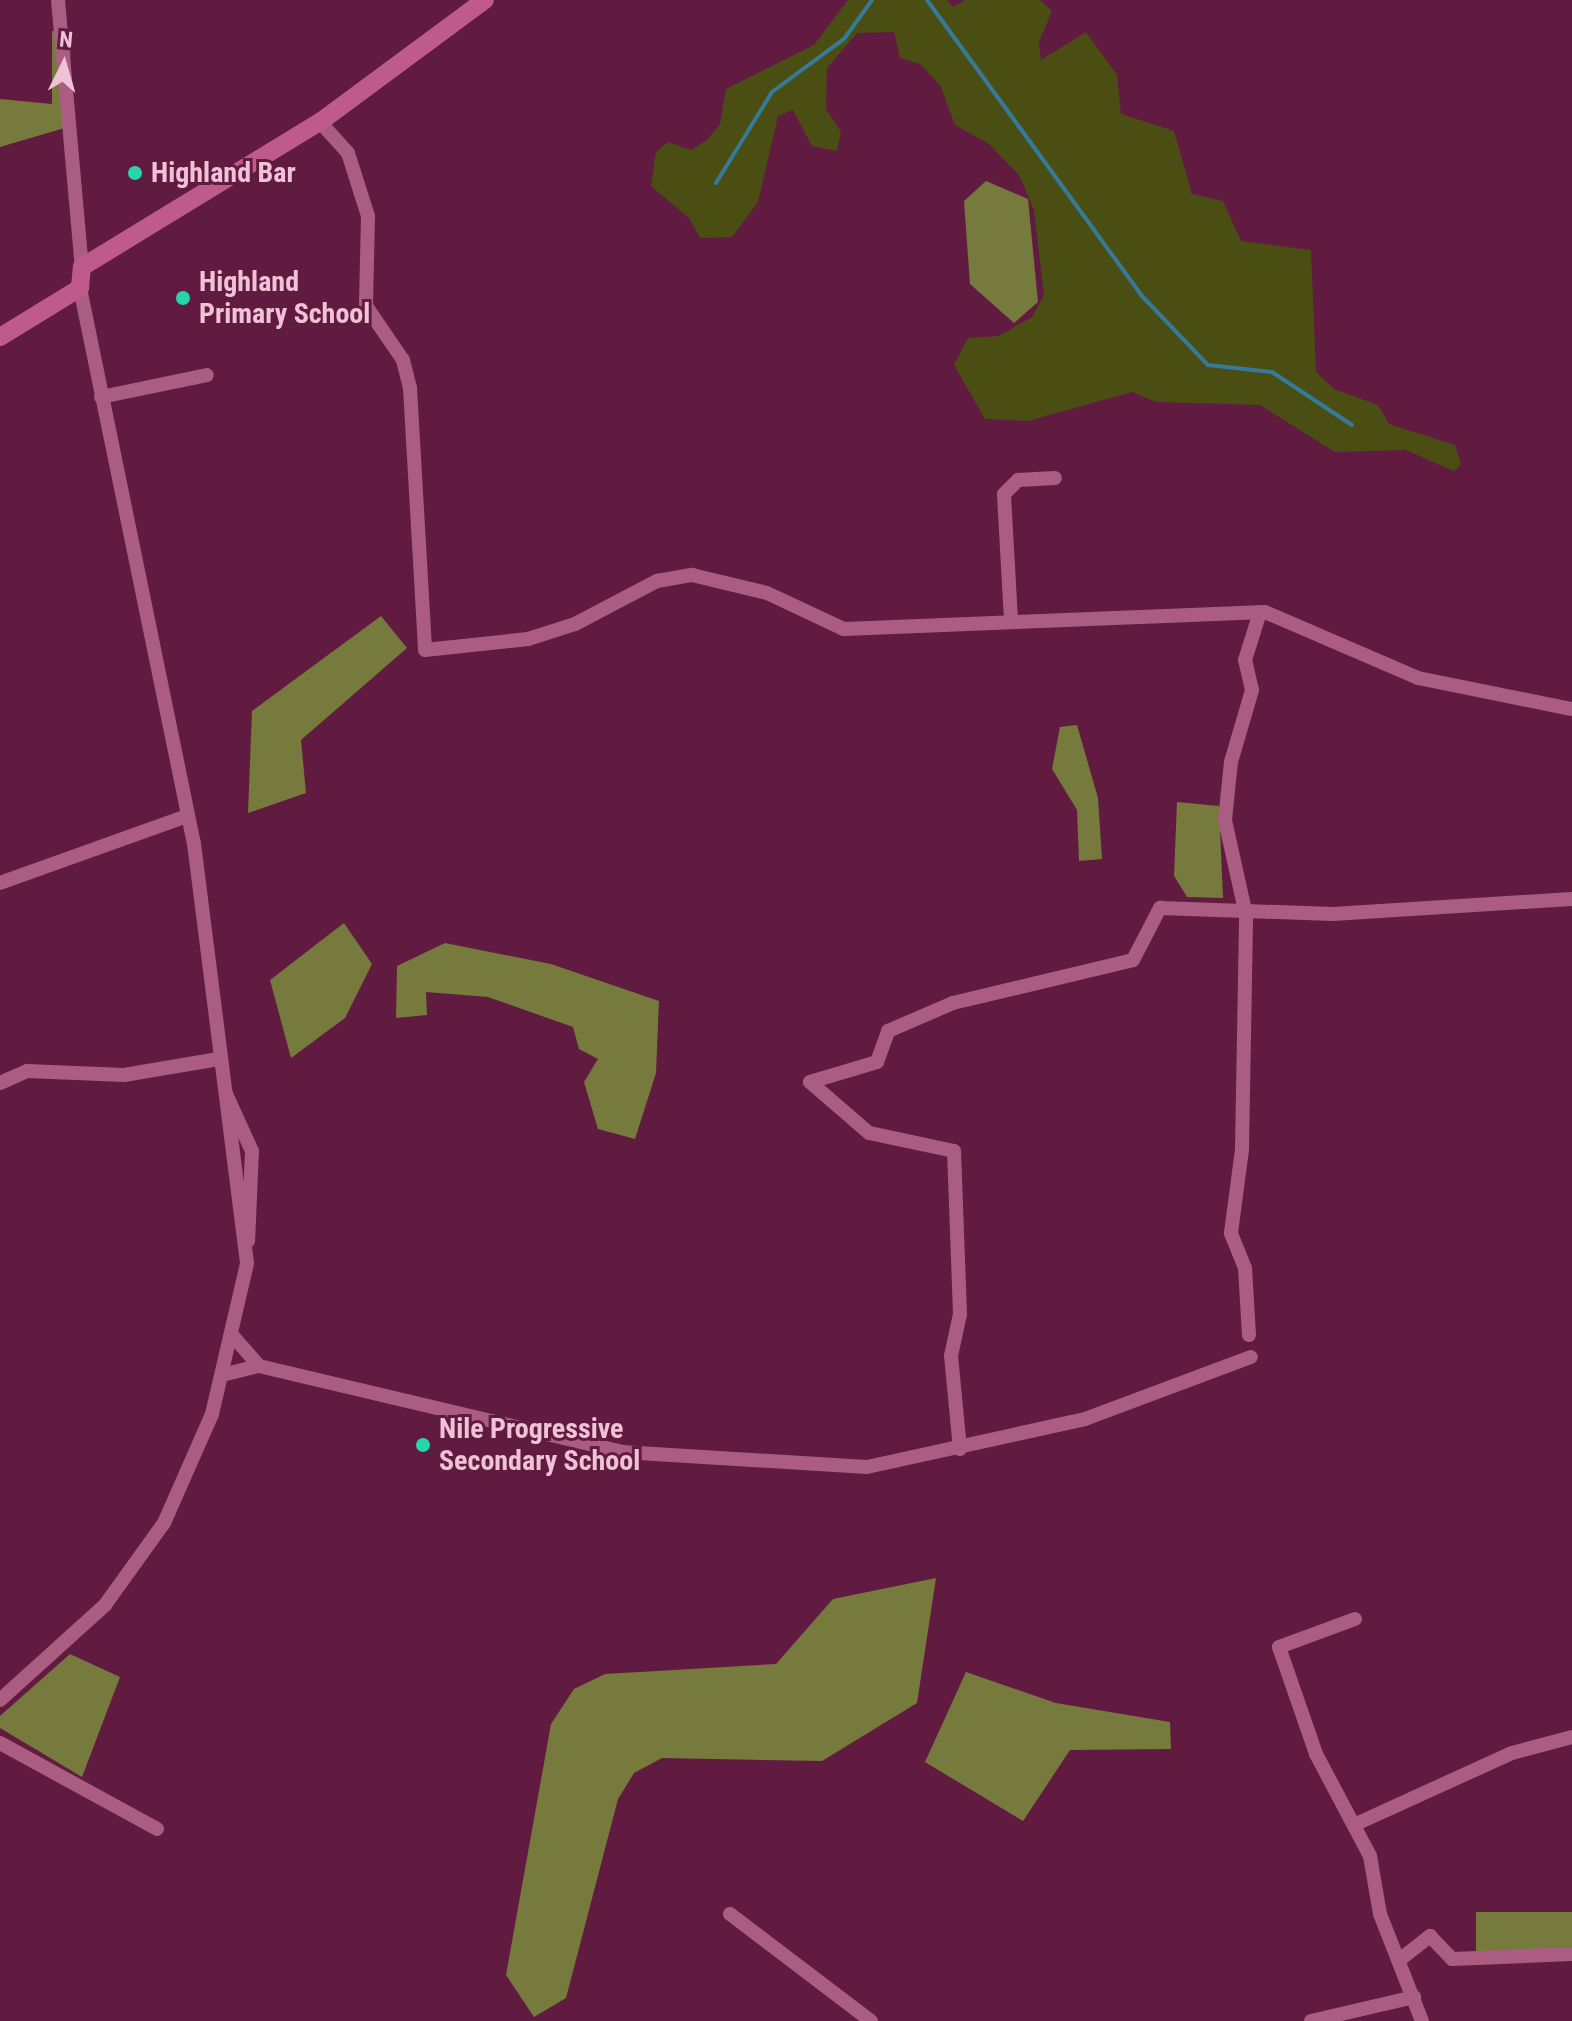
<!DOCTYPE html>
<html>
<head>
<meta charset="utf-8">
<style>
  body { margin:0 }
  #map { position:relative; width:1572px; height:2021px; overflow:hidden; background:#611b40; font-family:"Roboto Condensed",sans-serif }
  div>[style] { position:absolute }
  .green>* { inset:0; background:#4b4e13 }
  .forest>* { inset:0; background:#767a3c; transform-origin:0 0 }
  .stream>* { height:4px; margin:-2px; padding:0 2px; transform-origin:2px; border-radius:2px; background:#367a9a }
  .minor>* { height:14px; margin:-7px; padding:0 7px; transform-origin:7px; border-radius:7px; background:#aa5d80 }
  .major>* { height:18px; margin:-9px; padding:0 9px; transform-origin:9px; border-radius:9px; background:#bf5b8b }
  .dots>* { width:22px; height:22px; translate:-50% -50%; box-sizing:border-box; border:4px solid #611b40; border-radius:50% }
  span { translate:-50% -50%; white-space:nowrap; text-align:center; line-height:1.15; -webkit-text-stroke:6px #611b40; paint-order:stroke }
  .poi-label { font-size:28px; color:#efc3d5; font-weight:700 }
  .left { translate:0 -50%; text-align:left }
  .north { position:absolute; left:24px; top:24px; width:80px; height:80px; -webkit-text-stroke:6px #611b40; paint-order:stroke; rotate:5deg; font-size:22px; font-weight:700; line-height:32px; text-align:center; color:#efc3d5 }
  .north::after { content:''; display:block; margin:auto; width:28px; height:36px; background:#efc3d5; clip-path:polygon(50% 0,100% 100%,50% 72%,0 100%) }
</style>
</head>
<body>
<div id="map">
  <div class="green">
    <div style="clip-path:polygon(848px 0,947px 0,953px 7px,965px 0,1040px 0,1052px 11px,1039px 42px,1041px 60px,1086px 32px,1117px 75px,1121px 114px,1174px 131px,1192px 194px,1223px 201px,1241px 241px,1311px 250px,1316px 372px,1334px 389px,1378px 405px,1389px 424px,1455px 445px,1461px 464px,1454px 471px,1406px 450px,1335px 452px,1260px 405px,1156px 402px,1132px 392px,1028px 421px,985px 419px,954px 365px,968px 338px,999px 336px,1032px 317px,1044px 295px,1034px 210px,1019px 175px,989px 144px,955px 125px,940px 85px,920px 64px,900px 58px,894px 32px,857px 33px,827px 68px,826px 109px,841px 132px,837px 151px,812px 146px,793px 110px,778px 116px,758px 202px,732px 237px,700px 238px,689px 218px,651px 186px,656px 152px,668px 142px,691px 150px,707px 140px,720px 124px,726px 89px,814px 45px)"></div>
  </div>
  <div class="forest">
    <div style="clip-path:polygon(52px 31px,71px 33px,68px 127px,0 147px,0 99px,52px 104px)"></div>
    <div style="clip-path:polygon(986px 181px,1028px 199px,1038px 302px,1014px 323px,970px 284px,964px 201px)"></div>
    <div style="clip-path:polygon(381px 616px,407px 648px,301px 740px,306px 793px,248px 813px,252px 711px)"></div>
    <div style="clip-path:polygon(1077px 725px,1098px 798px,1102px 859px,1079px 861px,1077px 810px,1052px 769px,1060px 727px)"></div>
    <div style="clip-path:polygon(1177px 802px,1219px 806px,1223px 898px,1187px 897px,1174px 876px)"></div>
    <div style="clip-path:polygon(344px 923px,372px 964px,345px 1018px,291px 1058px,270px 980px)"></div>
    <div style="clip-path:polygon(445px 943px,551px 964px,659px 1001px,656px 1073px,635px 1139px,598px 1129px,584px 1082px,598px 1059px,579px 1049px,573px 1027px,488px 997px,426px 992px,427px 1015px,396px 1018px,397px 966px)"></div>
    <div style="clip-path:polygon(936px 1578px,917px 1703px,822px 1761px,662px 1758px,634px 1773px,618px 1799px,566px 1998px,534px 2017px,506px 1975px,551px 1724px,574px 1689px,605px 1674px,776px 1664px,833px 1599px)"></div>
    <div style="clip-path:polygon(70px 1654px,120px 1677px,82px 1777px,0 1728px,0 1716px)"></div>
    <div style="clip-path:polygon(966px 1672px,1056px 1703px,1170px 1722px,1171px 1749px,1070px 1750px,1023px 1821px,925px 1762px)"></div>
    <div style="left:1572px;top:1912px;width:48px;height:96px;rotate:90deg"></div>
  </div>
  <div class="stream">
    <div style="left:927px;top:0;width:364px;rotate:54deg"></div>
    <div style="left:1141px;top:295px;width:97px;rotate:46.3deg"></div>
    <div style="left:1208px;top:365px;width:64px;rotate:6.2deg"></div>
    <div style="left:1272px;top:372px;width:96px;rotate:33.5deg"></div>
    <div style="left:716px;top:183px;width:107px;rotate:-58.4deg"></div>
    <div style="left:772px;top:92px;width:89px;rotate:-36.4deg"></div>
    <div style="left:844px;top:39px;width:48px;rotate:-54.3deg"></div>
  </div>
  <div class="minor">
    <div style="left:58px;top:0;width:268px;rotate:84.9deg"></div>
    <div style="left:320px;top:122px;width:42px;rotate:47.9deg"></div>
    <div style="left:348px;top:153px;width:66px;rotate:72.4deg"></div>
    <div style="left:368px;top:216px;width:90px;rotate:91.3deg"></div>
    <div style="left:366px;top:306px;width:65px;rotate:55.6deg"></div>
    <div style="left:403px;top:360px;width:29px;rotate:76deg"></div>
    <div style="left:410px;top:388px;width:262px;rotate:86.7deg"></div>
    <div style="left:425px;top:650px;width:104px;rotate:-6.1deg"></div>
    <div style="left:528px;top:639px;width:49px;rotate:-17.7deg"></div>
    <div style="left:575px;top:624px;width:93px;rotate:-27.7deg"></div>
    <div style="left:657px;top:581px;width:36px;rotate:-10deg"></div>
    <div style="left:692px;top:575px;width:77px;rotate:13.5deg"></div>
    <div style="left:767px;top:593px;width:85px;rotate:25.1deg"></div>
    <div style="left:844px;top:629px;width:421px;rotate:-2.3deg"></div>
    <div style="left:1265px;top:612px;width:167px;rotate:23.3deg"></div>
    <div style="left:1418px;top:678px;width:157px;rotate:11.4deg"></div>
    <div style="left:101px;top:397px;width:108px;rotate:-11.7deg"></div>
    <div style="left:1011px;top:620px;width:126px;rotate:-93.2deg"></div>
    <div style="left:1004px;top:494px;width:20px;rotate:-45deg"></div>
    <div style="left:1018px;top:480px;width:37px;rotate:-3deg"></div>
    <div style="left:0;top:883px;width:199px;rotate:-19.7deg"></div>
    <div style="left:0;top:1083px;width:30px;rotate:-24deg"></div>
    <div style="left:27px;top:1071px;width:97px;rotate:2.4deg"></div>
    <div style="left:124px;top:1075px;width:96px;rotate:-9.6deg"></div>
    <div style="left:226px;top:1094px;width:63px;rotate:65.5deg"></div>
    <div style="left:252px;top:1151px;width:90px;rotate:92.5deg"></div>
    <div style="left:232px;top:1335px;width:41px;rotate:48.9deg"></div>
    <div style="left:1249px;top:1335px;width:67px;rotate:-93.4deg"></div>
    <div style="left:1245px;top:1268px;width:38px;rotate:-112deg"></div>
    <div style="left:1231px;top:1233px;width:84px;rotate:-82.5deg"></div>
    <div style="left:1242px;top:1150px;width:235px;rotate:-89deg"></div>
    <div style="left:1246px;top:915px;width:97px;rotate:-102.5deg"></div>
    <div style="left:1225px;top:820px;width:58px;rotate:-84.1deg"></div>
    <div style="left:1231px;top:762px;width:75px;rotate:-73.7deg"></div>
    <div style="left:1252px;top:690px;width:31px;rotate:-103deg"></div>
    <div style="left:1245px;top:660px;width:50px;rotate:-72.6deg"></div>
    <div style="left:222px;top:1375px;width:38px;rotate:-14deg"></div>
    <div style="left:259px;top:1366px;width:373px;rotate:13.3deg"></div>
    <div style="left:622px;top:1452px;width:245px;rotate:3.5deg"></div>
    <div style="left:867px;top:1467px;width:223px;rotate:-12.4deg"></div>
    <div style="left:1085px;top:1419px;width:177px;rotate:-20.5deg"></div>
    <div style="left:960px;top:1449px;width:93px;rotate:-95.5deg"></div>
    <div style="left:951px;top:1356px;width:43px;rotate:-77.9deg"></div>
    <div style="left:960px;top:1314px;width:163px;rotate:-92.1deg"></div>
    <div style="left:954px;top:1151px;width:87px;rotate:-168deg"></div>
    <div style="left:869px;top:1133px;width:78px;rotate:-139.2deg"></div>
    <div style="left:810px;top:1082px;width:70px;rotate:-16.6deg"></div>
    <div style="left:877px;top:1062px;width:33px;rotate:-70deg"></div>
    <div style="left:888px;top:1031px;width:71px;rotate:-23.3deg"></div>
    <div style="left:953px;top:1003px;width:185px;rotate:-13.4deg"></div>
    <div style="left:1133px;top:960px;width:59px;rotate:-62.6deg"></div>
    <div style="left:1160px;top:908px;width:173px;rotate:2deg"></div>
    <div style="left:1333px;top:914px;width:239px;rotate:-3.6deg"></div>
    <div style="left:1355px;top:1619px;width:81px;rotate:159.8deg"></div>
    <div style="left:1279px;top:1647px;width:113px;rotate:70.9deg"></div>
    <div style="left:1316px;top:1754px;width:115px;rotate:62.1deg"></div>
    <div style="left:1370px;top:1856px;width:59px;rotate:80.2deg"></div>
    <div style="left:1380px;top:1914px;width:115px;rotate:68.6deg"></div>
    <div style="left:0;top:1700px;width:142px;rotate:-42.1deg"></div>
    <div style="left:105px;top:1605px;width:101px;rotate:-54.3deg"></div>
    <div style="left:164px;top:1523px;width:119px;rotate:-66.2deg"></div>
    <div style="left:212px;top:1414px;width:155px;rotate:-76.9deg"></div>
    <div style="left:247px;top:1263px;width:422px;rotate:-97.2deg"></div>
    <div style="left:194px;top:844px;width:568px;rotate:-101.59deg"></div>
    <div style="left:0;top:1743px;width:179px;rotate:28.7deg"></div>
    <div style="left:1356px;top:1824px;width:171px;rotate:-24.5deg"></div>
    <div style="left:1512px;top:1753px;width:62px;rotate:-14.9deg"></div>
    <div style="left:730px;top:1914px;width:177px;rotate:37.2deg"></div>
    <div style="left:1402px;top:1958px;width:36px;rotate:-38deg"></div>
    <div style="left:1430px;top:1936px;width:32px;rotate:46deg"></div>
    <div style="left:1452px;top:1959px;width:120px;rotate:-2.4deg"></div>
    <div style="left:1311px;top:2021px;width:106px;rotate:-13.1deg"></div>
  </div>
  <div class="major">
    <div style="left:0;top:337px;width:94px;rotate:-31.5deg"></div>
    <div style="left:80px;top:288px;width:21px;rotate:-85deg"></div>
    <div style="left:82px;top:267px;width:279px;rotate:-31.4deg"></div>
    <div style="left:320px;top:122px;width:205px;rotate:-36.5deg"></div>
  </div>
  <div class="dots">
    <div style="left:135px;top:173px;background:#27d5ad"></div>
    <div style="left:183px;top:298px;background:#27d5ad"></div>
    <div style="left:423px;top:1445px;background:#27d5ad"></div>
  </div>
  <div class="poi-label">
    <span class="left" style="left:151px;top:173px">Highland Bar</span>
    <span class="left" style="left:199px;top:298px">Highland<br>Primary School</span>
    <span class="left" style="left:439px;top:1445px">Nile Progressive<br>Secondary School</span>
  </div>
  <div class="north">N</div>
</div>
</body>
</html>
